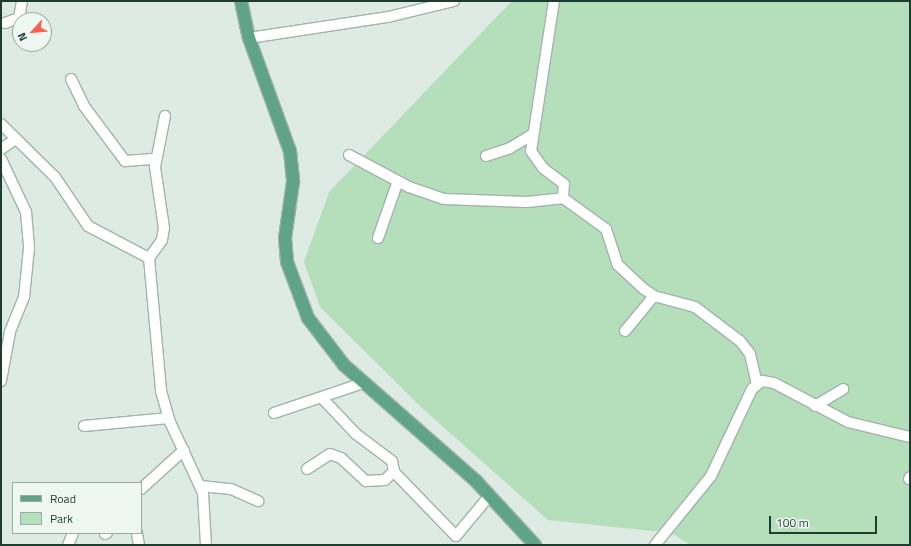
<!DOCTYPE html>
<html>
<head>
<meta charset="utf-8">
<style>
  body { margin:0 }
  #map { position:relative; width:911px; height:546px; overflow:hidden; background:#deebe4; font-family:"Titillium Web",sans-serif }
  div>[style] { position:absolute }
  .green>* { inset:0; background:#b5debb }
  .roads { filter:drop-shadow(1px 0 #a1b3aa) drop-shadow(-1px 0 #a1b3aa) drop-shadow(0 1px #a1b3aa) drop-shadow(0 -1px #a1b3aa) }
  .minor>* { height:10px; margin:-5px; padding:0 5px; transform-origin:5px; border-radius:5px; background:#fff }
  .major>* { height:12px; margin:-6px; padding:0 6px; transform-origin:6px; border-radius:6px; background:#5fa48a }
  span { translate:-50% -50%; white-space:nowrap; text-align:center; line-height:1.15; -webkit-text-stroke:4px #eff7f2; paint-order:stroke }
  .frame { position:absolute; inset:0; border:2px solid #1e3c30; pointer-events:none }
  .legend { position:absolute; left:12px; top:482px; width:130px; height:52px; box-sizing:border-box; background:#eff7f2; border:1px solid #9baca4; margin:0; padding:5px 7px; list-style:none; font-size:12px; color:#1e3c30 }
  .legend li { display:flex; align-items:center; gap:8px; height:20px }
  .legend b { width:20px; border:1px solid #9baca4 }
  .north { position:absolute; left:12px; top:12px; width:40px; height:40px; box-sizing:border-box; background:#eff7f2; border:1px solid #9baca4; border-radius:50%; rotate:243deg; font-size:11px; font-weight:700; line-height:16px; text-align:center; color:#1e3c30 }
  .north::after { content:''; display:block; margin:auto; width:14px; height:18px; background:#fc614b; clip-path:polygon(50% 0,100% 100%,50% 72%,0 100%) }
  .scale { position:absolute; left:769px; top:516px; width:108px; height:18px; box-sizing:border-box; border:2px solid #1e3c30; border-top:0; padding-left:5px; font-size:12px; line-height:14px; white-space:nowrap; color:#1e3c30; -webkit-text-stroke:3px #eff7f2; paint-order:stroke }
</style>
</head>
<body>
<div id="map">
  <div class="green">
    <div style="clip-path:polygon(512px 1px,910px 1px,910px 545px,691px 545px,671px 533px,548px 520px,423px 409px,320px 307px,304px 262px,329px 192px)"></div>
  </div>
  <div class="roads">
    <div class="minor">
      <div style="left:5px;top:23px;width:15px;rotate:-20deg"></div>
      <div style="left:19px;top:18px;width:17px;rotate:-80deg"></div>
      <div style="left:249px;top:38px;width:141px;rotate:-8.6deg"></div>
      <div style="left:388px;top:17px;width:68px;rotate:-13.6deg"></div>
      <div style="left:71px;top:79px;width:30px;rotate:64deg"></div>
      <div style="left:84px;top:106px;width:69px;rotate:53.3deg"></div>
      <div style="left:125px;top:161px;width:31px;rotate:-4deg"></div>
      <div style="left:1px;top:124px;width:76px;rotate:44.5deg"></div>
      <div style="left:55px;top:177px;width:59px;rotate:56deg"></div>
      <div style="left:88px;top:226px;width:69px;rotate:27.7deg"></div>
      <div style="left:149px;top:258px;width:134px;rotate:84.8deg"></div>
      <div style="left:161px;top:391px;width:32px;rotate:74deg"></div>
      <div style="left:170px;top:422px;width:78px;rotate:65.1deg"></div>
      <div style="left:203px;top:493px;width:52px;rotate:86.7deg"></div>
      <div style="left:1px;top:149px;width:18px;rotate:-34deg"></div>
      <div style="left:349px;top:155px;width:68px;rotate:28.1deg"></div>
      <div style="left:409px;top:187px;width:37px;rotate:19deg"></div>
      <div style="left:444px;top:199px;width:83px;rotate:2.1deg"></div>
      <div style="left:527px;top:202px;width:36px;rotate:-6deg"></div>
      <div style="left:563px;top:198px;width:14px;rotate:-86deg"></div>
      <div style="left:564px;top:184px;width:26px;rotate:-143deg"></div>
      <div style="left:543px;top:168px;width:21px;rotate:-125deg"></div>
      <div style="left:531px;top:151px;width:152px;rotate:-81.3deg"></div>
      <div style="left:486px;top:156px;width:25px;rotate:-18deg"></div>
      <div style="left:510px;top:148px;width:26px;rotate:-31deg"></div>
      <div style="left:1px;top:159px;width:59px;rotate:64.7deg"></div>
      <div style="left:26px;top:212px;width:36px;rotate:85deg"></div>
      <div style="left:29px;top:248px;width:49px;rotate:95.8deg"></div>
      <div style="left:24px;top:297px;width:38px;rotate:112deg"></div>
      <div style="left:10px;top:332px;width:50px;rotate:100.4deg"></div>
      <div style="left:563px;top:198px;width:53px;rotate:35.8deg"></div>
      <div style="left:606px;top:229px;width:38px;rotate:72deg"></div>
      <div style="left:618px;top:265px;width:35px;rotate:43deg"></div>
      <div style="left:644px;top:289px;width:12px;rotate:35deg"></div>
      <div style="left:654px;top:296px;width:42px;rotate:15deg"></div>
      <div style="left:695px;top:307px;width:56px;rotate:37.1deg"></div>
      <div style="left:740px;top:341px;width:16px;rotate:52deg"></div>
      <div style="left:750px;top:354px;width:31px;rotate:77deg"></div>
      <div style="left:378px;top:238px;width:60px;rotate:-70.7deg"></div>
      <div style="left:149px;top:258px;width:22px;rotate:-54deg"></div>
      <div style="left:162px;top:240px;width:12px;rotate:-81deg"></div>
      <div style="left:164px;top:228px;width:62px;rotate:-98.4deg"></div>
      <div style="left:155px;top:167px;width:52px;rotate:-78.9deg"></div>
      <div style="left:625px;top:331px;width:45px;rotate:-50.4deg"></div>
      <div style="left:815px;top:406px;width:33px;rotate:-31deg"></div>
      <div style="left:274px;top:413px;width:94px;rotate:-18.6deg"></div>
      <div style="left:84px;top:426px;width:85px;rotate:-5.4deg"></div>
      <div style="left:307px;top:469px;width:27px;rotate:-33deg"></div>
      <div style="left:330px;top:454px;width:12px;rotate:20deg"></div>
      <div style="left:341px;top:458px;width:34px;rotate:43deg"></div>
      <div style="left:366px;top:481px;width:19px;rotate:-3deg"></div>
      <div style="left:385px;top:480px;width:13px;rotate:-45deg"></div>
      <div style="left:394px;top:471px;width:10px;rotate:-101deg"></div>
      <div style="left:392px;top:461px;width:45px;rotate:-143.1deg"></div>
      <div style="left:356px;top:434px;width:50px;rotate:-133.4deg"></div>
      <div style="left:394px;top:472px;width:89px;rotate:45.9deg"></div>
      <div style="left:456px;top:536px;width:53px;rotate:-50.3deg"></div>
      <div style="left:909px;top:479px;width:2px;rotate:-63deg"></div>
      <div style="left:201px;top:486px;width:30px;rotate:6deg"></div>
      <div style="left:231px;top:489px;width:30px;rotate:24deg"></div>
      <div style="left:141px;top:489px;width:58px;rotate:-42.2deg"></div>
      <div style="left:137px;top:533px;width:12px;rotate:81deg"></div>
      <div style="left:105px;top:534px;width:2px;rotate:-27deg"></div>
      <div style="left:68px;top:545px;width:13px;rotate:-67deg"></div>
      <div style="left:655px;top:545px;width:89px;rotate:-50.9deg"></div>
      <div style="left:711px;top:476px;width:96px;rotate:-64.8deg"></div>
      <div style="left:752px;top:389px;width:13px;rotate:-39deg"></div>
      <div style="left:762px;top:381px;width:12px;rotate:9deg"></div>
      <div style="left:774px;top:383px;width:84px;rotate:27.8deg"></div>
      <div style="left:848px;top:422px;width:64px;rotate:13.6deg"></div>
    </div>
    <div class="major">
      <div style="left:241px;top:1px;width:38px;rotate:78deg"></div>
      <div style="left:249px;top:38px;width:120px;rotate:70.1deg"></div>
      <div style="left:290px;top:151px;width:31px;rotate:84deg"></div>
      <div style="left:293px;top:182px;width:57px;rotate:98.1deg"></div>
      <div style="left:285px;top:238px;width:24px;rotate:85deg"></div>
      <div style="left:287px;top:262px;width:60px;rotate:69.4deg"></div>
      <div style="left:308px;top:318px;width:59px;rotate:52.5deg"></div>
      <div style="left:344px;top:365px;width:176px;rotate:41.3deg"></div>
      <div style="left:476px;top:481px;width:87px;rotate:47.3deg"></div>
    </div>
  </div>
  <div class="frame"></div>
  <ul class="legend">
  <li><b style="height:5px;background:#5fa48a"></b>Road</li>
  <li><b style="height:11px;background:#b5debb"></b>Park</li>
  </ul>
  <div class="north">N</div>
  <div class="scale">100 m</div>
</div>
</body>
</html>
